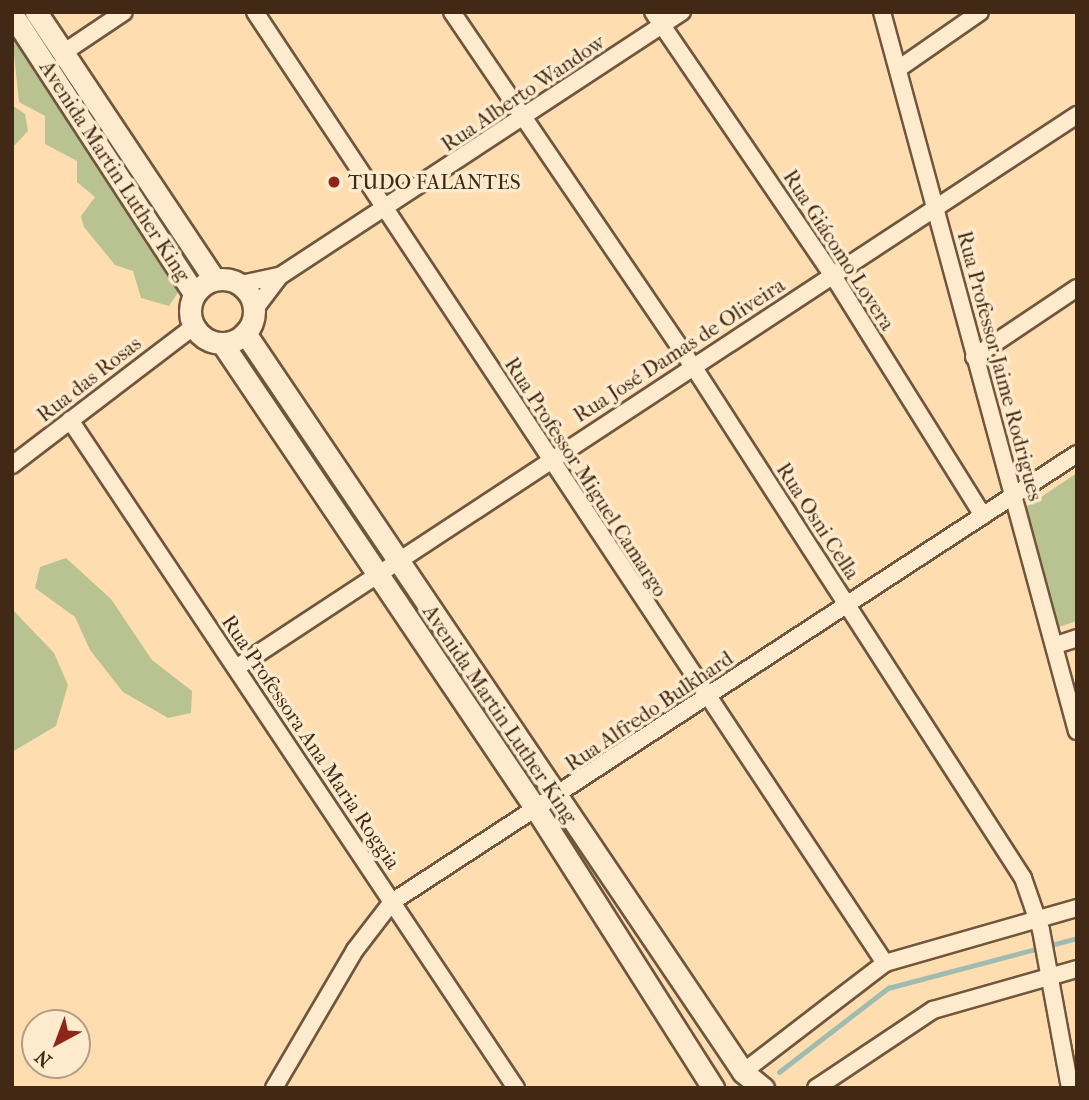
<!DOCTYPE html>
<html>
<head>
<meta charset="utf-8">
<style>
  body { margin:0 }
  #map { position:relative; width:1089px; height:1100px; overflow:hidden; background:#fedeb1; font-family:"IM FELL French Canon",serif }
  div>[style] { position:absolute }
  .green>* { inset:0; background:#b9c291 }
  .stream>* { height:4.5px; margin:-2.25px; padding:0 2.25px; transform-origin:2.25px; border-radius:2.25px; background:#a0bcb0 }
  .roads { filter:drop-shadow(2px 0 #71563d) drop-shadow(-2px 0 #71563d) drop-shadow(0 2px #71563d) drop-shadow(0 -2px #71563d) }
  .minor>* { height:16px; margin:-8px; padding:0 8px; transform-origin:8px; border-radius:8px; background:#feeacc }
  .secondary>* { height:21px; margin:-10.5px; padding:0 10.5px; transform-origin:10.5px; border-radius:10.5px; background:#feeacc }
  .secondary>.ring { margin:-10.5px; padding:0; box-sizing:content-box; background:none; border:21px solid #feeacc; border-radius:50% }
  .dots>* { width:19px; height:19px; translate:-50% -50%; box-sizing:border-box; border:4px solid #feeacc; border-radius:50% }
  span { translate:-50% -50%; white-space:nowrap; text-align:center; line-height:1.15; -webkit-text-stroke:7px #feeacc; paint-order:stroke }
  .street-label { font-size:21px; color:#422916 }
  .poi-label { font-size:21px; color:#422916 }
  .left { translate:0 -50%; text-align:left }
  .frame { position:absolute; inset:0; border:14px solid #422916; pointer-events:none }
  .north { position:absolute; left:21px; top:1009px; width:70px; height:70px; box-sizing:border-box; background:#feeacc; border:2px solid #b39d83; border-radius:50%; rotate:221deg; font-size:19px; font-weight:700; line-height:28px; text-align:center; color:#422916 }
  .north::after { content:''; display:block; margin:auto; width:24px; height:32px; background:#8f2418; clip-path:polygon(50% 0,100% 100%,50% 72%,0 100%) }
</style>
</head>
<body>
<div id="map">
  <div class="green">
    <div style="clip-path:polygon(12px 35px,181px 288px,169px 306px,141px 298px,133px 271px,115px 265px,84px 227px,81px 216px,95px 197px,77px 182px,77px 161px,45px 144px,45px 116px,19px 102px)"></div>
    <div style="clip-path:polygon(12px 105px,25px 114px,28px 131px,13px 147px)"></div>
    <div style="clip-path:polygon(1077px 473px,1077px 621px,1059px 627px,1023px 509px)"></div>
    <div style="clip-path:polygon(66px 558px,111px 599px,152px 660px,192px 691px,191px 713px,168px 718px,123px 692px,90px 650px,75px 617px,35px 588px,40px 567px)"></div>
    <div style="clip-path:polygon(12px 609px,54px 653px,68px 685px,56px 726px,12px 752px)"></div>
  </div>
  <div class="stream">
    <div style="left:779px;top:1072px;width:138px;rotate:-37.6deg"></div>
    <div style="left:888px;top:988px;width:196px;rotate:-14.8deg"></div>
  </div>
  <div class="roads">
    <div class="minor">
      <div style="left:255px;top:12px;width:1141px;rotate:56.48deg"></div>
      <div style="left:452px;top:12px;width:428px;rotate:55.8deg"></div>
      <div style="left:693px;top:366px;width:609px;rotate:57.2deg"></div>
      <div style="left:1023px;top:878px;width:55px;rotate:70.9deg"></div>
      <div style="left:1041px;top:930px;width:161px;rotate:79.6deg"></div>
      <div style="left:653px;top:12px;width:317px;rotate:55.7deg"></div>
      <div style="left:832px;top:274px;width:285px;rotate:58deg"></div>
      <div style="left:882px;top:12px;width:745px;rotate:74.83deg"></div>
      <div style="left:63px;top:53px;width:73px;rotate:-33.9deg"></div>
      <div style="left:901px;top:67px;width:96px;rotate:-34.8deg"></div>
      <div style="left:241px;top:284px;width:40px;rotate:-12deg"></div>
      <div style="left:255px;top:309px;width:41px;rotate:-52.9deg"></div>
      <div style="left:280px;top:276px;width:481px;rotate:-33.3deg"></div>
      <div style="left:974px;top:357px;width:124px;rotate:-33.8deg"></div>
      <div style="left:70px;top:420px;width:803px;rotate:56.27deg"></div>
      <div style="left:12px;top:465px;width:228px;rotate:-37.3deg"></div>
      <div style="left:1056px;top:645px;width:22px;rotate:-18deg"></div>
      <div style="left:236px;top:668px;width:1007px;rotate:-33.33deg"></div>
      <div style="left:743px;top:1072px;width:179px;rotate:-37.5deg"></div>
      <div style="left:885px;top:963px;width:200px;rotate:-16deg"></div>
      <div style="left:274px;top:1088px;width:160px;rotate:-59.6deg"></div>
      <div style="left:355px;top:950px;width:61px;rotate:-52.4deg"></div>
      <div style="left:392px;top:902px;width:818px;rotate:-33.19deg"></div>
      <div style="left:816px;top:1088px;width:141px;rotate:-33.7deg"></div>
      <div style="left:933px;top:1010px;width:150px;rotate:-15.9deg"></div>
    </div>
    <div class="secondary">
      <div style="left:36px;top:12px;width:321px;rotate:56.3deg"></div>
      <div style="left:12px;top:14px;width:333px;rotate:56.9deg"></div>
      <div class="ring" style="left:190px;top:279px;width:43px;height:43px"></div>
      <div style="left:245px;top:333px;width:891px;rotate:56.02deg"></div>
      <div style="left:743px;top:1072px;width:26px;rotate:39deg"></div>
      <div style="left:222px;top:343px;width:566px;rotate:56.03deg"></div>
      <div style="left:538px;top:812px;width:327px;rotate:57.6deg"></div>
    </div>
  </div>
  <div class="dots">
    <div style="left:334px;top:182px;background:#8f2418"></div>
  </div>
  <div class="street-label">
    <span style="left:523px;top:93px;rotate:-34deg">Rua Alberto Wandow</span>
    <span style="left:115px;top:171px;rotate:57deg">Avenida Martin Luther King</span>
    <span style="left:839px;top:250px;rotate:57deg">Rua Giácomo Lovera</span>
    <span style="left:679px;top:350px;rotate:-33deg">Rua José Damas de Oliveira</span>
    <span style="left:1000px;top:366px;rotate:75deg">Rua Professor Jaime Rodrigues</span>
    <span style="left:89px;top:379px;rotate:-38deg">Rua das Rosas</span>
    <span style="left:586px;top:477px;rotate:57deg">Rua Professor Miguel Camargo</span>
    <span style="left:818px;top:521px;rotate:57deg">Rua Osni Cella</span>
    <span style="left:649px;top:711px;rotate:-34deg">Rua Alfredo Bulkhard</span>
    <span style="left:500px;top:714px;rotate:56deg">Avenida Martin Luther King</span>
    <span style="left:311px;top:742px;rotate:56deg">Rua Professora Ana Maria Roggia</span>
  </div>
  <div class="poi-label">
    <span class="left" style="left:348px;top:182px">TUDO FALANTES</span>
  </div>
  <div class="frame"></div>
  <div class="north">N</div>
</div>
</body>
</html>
